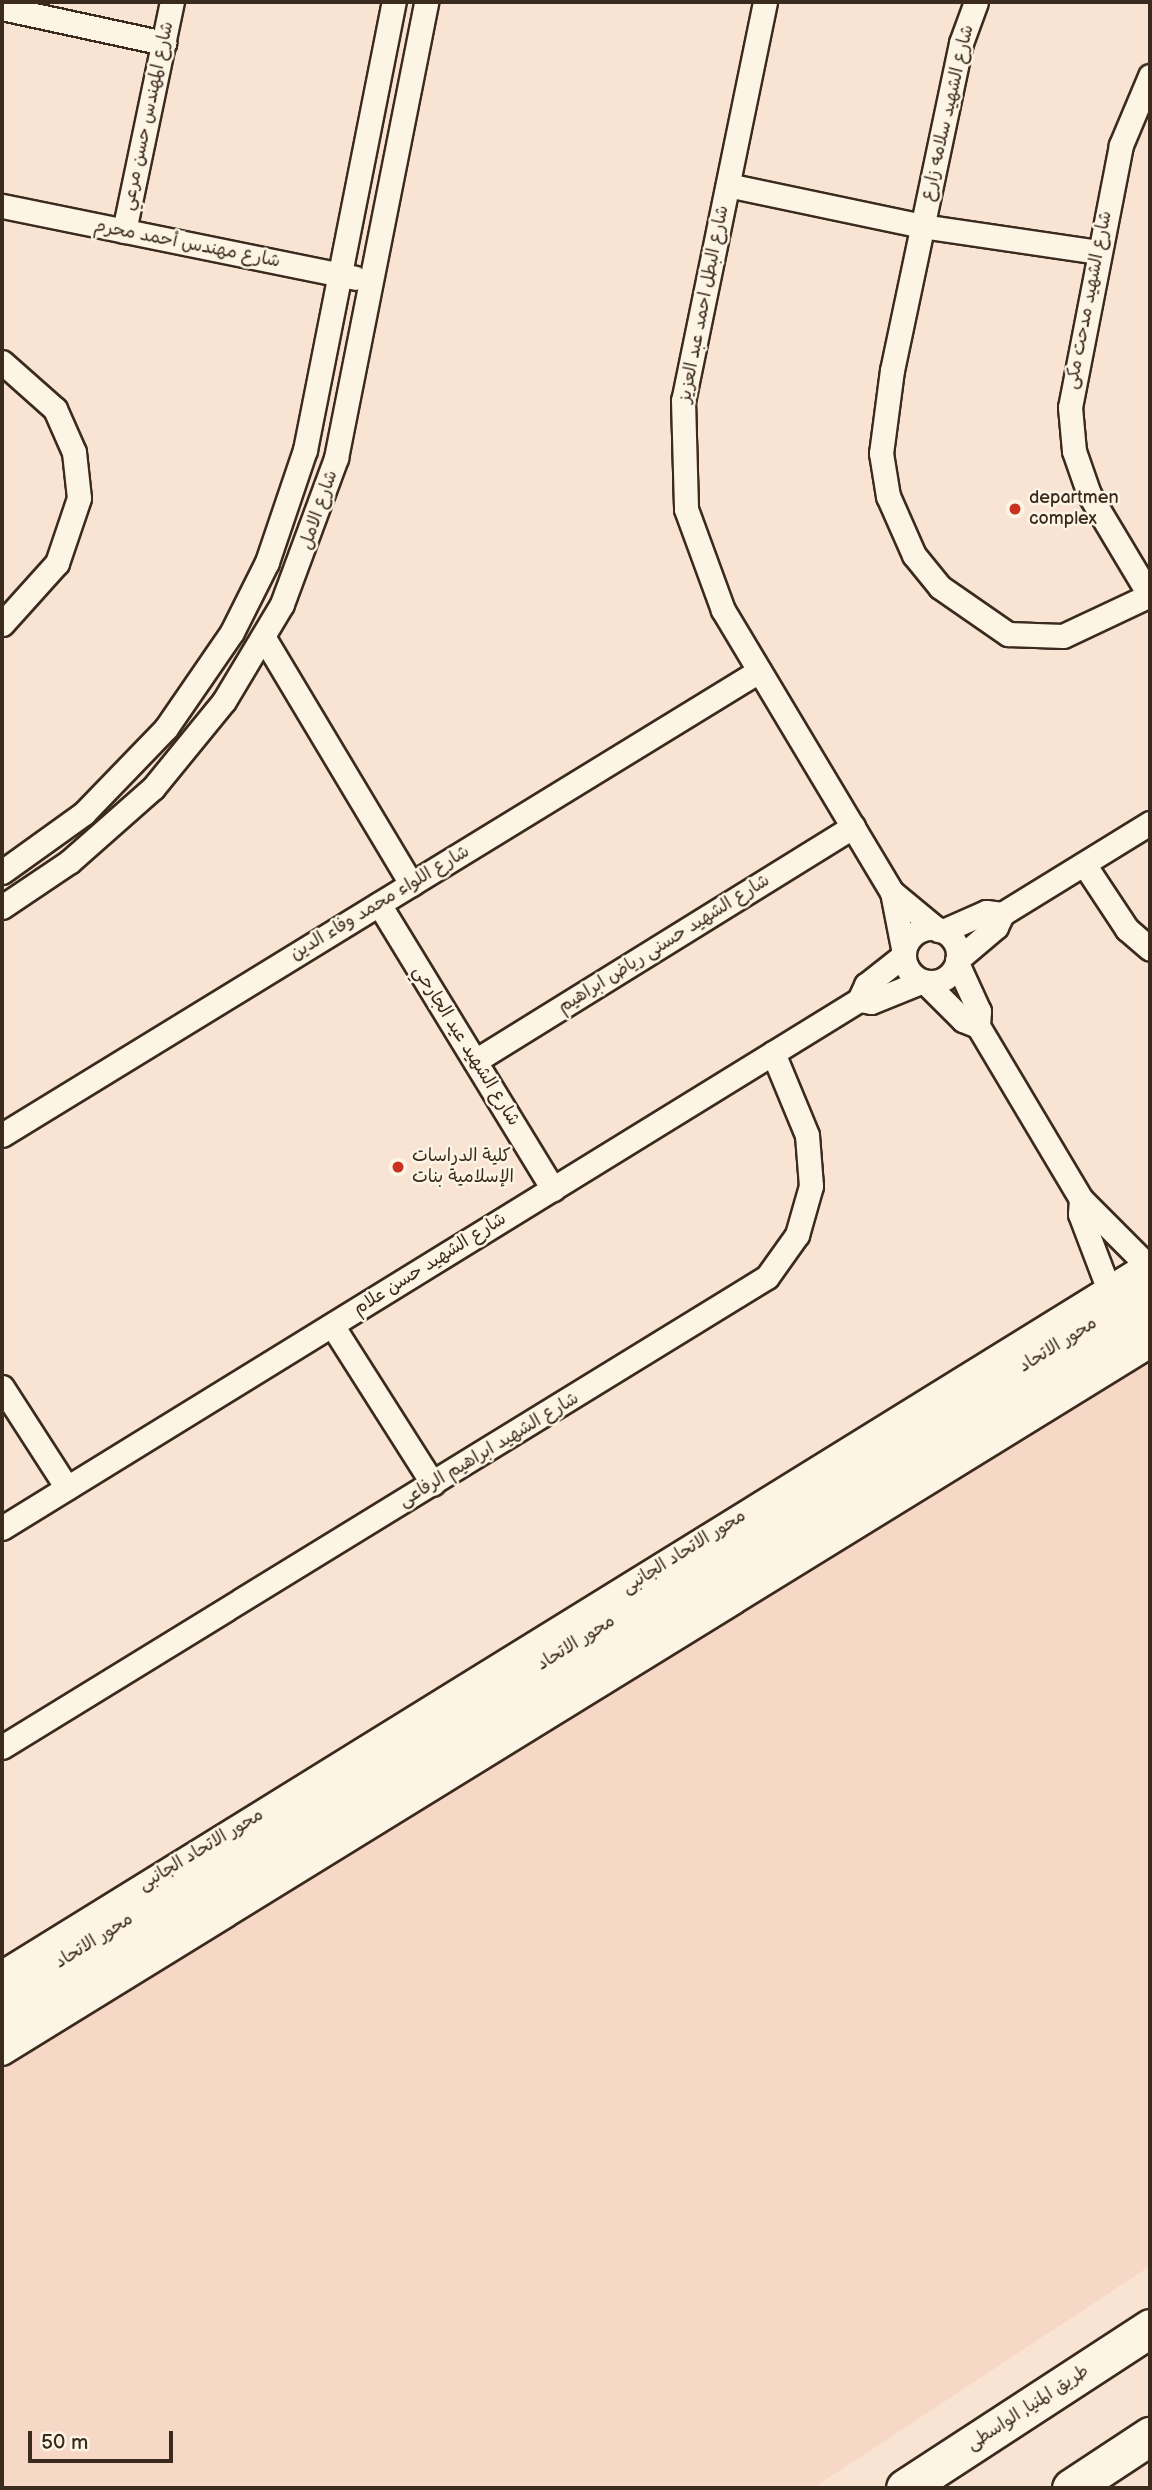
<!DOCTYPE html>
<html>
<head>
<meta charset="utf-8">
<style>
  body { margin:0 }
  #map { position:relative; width:1152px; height:2490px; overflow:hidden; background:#f9e3d2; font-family:"Balsamiq Sans","Playpen Sans Arabic",sans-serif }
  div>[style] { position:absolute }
  .built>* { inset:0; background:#f7d7c5 }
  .roads { filter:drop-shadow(2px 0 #3b2a1e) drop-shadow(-2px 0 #3b2a1e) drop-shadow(0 2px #3b2a1e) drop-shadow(0 -2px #3b2a1e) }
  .street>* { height:23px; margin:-11.5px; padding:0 11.5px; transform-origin:11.5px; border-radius:11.5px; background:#fcf5e5 }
  .street>.ring { margin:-11.5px; padding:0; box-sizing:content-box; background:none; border:23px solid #fcf5e5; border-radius:50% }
  .secondary>* { height:33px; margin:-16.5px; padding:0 16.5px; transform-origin:16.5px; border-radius:16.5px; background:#fcf5e5 }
  .primary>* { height:37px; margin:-18.5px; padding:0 18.5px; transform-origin:18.5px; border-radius:18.5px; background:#fcf5e5 }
  .dots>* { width:19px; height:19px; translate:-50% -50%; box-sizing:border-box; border:4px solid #fcf5e5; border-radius:50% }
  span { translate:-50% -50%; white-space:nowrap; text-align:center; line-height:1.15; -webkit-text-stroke:5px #fcf5e5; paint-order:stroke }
  .street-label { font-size:18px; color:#3b2a1e }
  .poi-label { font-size:18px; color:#3b2a1e }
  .left { translate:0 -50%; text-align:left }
  .frame { position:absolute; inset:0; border:4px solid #3b2a1e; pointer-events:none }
  .scale { position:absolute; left:28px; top:2431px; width:145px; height:32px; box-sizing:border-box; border:4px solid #3b2a1e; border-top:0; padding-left:9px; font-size:21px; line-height:24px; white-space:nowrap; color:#3b2a1e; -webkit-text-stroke:5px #fcf5e5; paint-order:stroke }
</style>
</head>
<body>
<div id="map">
  <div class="built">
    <div style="clip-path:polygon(1150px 1311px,1150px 2266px,813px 2488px,2px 2488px,2px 2018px)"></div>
  </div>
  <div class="roads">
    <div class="street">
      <div style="left:765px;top:2px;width:406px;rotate:101.6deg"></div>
      <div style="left:683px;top:400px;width:109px;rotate:88.4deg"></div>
      <div style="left:686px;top:509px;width:108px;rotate:69.9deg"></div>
      <div style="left:723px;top:610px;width:329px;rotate:59.1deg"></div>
      <div style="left:892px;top:892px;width:62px;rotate:78.9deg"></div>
      <div style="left:976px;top:2px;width:44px;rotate:110.1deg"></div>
      <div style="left:961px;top:43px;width:334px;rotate:101.9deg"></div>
      <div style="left:892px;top:370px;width:84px;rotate:97.5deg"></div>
      <div style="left:881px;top:453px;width:44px;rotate:80.8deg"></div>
      <div style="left:888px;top:496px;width:64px;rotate:66.2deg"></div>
      <div style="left:914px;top:555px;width:41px;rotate:50.9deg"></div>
      <div style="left:940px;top:587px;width:83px;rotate:34.7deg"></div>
      <div style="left:1008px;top:634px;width:55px;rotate:2.1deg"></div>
      <div style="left:1063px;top:636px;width:96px;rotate:-25.2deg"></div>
      <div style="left:2px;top:8px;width:166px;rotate:12.2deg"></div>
      <div style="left:1150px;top:76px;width:75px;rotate:112.8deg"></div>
      <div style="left:1121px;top:145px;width:267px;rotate:101deg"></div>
      <div style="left:1070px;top:407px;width:44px;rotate:84.8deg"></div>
      <div style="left:1074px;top:451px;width:46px;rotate:70.8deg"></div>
      <div style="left:1089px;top:494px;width:119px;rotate:59.1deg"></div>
      <div style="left:728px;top:185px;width:198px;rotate:11.9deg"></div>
      <div style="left:922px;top:226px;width:178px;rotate:8.4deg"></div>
      <div style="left:2px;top:206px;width:360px;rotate:11.5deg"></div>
      <div style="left:124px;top:231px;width:234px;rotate:-78.2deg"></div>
      <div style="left:2px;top:362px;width:71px;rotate:41.6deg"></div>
      <div style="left:55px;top:409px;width:47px;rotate:66.2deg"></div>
      <div style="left:74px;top:452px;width:46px;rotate:83.8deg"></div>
      <div style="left:79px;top:498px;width:69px;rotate:108.7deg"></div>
      <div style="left:57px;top:563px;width:82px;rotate:132deg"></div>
      <div style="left:264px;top:638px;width:287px;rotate:59.1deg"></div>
      <div style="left:1084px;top:864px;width:78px;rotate:56.5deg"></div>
      <div style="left:1127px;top:929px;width:30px;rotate:41deg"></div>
      <div style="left:2px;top:872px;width:101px;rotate:-35.7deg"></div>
      <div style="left:84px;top:813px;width:118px;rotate:-46deg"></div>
      <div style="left:166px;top:728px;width:116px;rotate:-55.5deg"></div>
      <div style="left:232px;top:632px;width:78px;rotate:-63.4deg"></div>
      <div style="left:267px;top:562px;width:118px;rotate:-71.3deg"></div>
      <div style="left:305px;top:450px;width:457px;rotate:-78.8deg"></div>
      <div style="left:892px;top:892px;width:60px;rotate:39.6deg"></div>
      <div style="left:379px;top:904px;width:334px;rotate:58.6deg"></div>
      <div style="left:2px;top:907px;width:81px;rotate:-33.9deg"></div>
      <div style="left:69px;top:862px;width:112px;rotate:-41.4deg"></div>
      <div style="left:153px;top:788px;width:112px;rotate:-50.8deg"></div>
      <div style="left:224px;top:701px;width:113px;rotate:-59.1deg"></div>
      <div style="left:282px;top:604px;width:156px;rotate:-69.7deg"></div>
      <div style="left:336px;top:458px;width:465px;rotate:-78.8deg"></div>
      <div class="ring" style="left:904px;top:928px;width:31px;height:31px"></div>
      <div style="left:943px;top:931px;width:47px;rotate:-23.8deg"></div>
      <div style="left:986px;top:912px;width:16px;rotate:7deg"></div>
      <div style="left:957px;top:960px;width:51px;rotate:-40.2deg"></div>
      <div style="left:996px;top:927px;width:14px;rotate:-65deg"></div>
      <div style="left:1002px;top:914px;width:174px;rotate:-31.6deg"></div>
      <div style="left:957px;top:963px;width:53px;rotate:65.4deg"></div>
      <div style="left:979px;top:1011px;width:15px;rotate:94deg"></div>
      <div style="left:978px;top:1026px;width:201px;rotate:59.2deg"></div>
      <div style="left:1081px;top:1199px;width:98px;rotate:45deg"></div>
      <div style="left:925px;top:982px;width:54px;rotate:45deg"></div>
      <div style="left:963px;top:1020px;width:16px;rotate:22deg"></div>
      <div style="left:859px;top:1000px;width:12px;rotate:9deg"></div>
      <div style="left:871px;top:1002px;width:56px;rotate:-22deg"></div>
      <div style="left:475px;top:1061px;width:445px;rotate:-31.8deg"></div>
      <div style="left:2px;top:1135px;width:888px;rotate:-31.51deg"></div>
      <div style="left:1081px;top:1199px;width:15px;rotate:94deg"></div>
      <div style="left:1080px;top:1214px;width:93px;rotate:69.2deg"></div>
      <div style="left:332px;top:1325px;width:188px;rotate:57.6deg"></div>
      <div style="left:2px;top:1387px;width:120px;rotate:57.2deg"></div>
      <div style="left:2px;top:1528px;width:1007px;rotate:-31.64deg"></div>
      <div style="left:859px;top:1000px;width:17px;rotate:-65deg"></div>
      <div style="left:866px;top:985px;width:48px;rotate:-38.3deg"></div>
      <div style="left:2px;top:1747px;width:898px;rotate:-31.57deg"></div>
      <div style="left:767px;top:1277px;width:52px;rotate:-54.5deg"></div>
      <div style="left:797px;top:1235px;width:51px;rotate:-74.1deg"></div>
      <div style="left:811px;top:1186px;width:51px;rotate:-94.5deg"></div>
      <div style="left:807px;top:1135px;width:89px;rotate:-112.5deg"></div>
      <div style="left:2px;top:1972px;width:1350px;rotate:-31.74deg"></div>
      <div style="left:2px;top:2053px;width:1349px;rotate:-31.66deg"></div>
    </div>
    <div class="secondary">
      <div style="left:2px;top:1997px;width:1349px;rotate:-31.7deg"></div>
      <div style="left:2px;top:2027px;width:1349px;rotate:-31.7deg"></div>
    </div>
    <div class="primary">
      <div style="left:905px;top:2488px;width:293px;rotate:-33.1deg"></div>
      <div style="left:1071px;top:2488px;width:95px;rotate:-33.4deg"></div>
    </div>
  </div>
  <div class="dots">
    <div style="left:1015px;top:509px;background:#c8321e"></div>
    <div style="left:398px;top:1167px;background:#c8321e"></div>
  </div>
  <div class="street-label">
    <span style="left:948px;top:113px;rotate:-77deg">شارع الشهيد سلامه زارع</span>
    <span style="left:148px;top:116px;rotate:-78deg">شارع المهندس حسن مرعي</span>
    <span style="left:187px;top:244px;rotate:11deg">شارع مهندس أحمد محرم</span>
    <span style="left:1089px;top:300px;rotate:-79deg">شارع الشهيد مدحت مكى</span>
    <span style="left:704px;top:304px;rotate:-79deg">شارع البطل احمد عبد العزيز</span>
    <span style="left:319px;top:510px;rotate:-71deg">شارع الامل</span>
    <span style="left:380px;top:903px;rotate:-31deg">شارع اللواء محمد وفاء الدين</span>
    <span style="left:664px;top:944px;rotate:-32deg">شارع الشهيد حسنى رياض ابراهيم</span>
    <span style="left:466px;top:1046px;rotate:58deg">شارع الشهيد عيد الجارحي</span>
    <span style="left:430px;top:1264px;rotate:-32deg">شارع الشهيد حسن علام</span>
    <span style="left:1058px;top:1345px;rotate:-32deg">محور الاتحاد</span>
    <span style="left:489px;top:1450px;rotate:-31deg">شارع الشهيد ابراهيم الرفاعى</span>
    <span style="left:684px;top:1552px;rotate:-32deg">محور الاتحاد الجانبى</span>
    <span style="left:576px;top:1643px;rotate:-32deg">محور الاتحاد</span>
    <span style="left:201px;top:1850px;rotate:-31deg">محور الاتحاد الجانبى</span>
    <span style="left:94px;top:1941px;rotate:-32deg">محور الاتحاد</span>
    <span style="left:1028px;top:2408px;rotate:-33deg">طريق المنيا, الواسطى</span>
  </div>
  <div class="poi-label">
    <span class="left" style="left:1029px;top:509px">departmen<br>complex</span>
    <span class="left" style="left:412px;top:1167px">كلية الدراسات<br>الإسلامية بنات</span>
  </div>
  <div class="frame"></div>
  <div class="scale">50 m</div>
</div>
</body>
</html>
